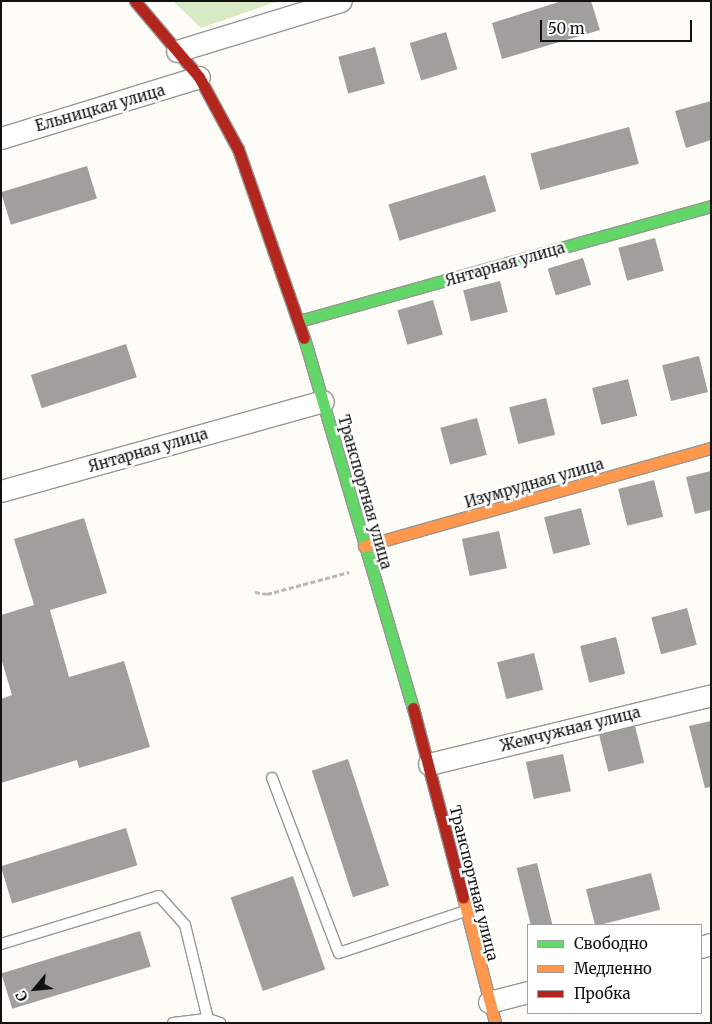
<!DOCTYPE html>
<html>
<head>
<meta charset="utf-8">
<style>
  body { margin:0 }
  #map { position:relative; width:712px; height:1024px; overflow:hidden; background:#fdfcf7; font-family:Merriweather,serif }
  div>[style] { position:absolute }
  .forest>* { inset:0; background:#d8eac5 }
  .building>* { inset:0; background:#a19f9c; transform-origin:0 0 }
  .path>* { height:3px; margin-top:-1.5px; transform-origin:0; background:repeating-linear-gradient(90deg,#b9b9b8 0 5px,transparent 0 7.5px) }
  .roads { filter:drop-shadow(1px 0 #979795) drop-shadow(-1px 0 #979795) drop-shadow(0 1px #979795) drop-shadow(0 -1px #979795) }
  .lane>* { height:10px; margin:-5px; padding:0 5px; transform-origin:5px; border-radius:5px; background:#fffffe }
  .street>* { height:21px; margin:-10.5px; padding:0 10.5px; transform-origin:10.5px; border-radius:10.5px; background:#fffffe }
  .fast>* { height:11px; margin:-5.5px; padding:0 5.5px; transform-origin:5.5px; border-radius:5.5px; background:#63d668 }
  .slow>* { height:11px; margin:-5.5px; padding:0 5.5px; transform-origin:5.5px; border-radius:5.5px; background:#ff974d }
  .jam>* { height:11px; margin:-5.5px; padding:0 5.5px; transform-origin:5.5px; border-radius:5.5px; background:#b3261e }
  span { translate:-50% -50%; white-space:nowrap; text-align:center; line-height:1.15; -webkit-text-stroke:5px #fff; paint-order:stroke }
  .street-label { font-size:15px; color:#111 }
  .frame { position:absolute; inset:0; border:2px solid #111; pointer-events:none }
  .legend { position:absolute; left:527px; top:924px; width:175px; height:90px; box-sizing:border-box; background:#fff; border:1px solid #a0a0a0; margin:0; padding:6px 9px; list-style:none; font-size:15px; color:#111 }
  .legend li { display:flex; align-items:center; gap:10px; height:25px }
  .legend b { width:25px; border:1px solid #a0a0a0 }
  .north { position:absolute; left:10px; top:964px; width:50px; height:50px; -webkit-text-stroke:4px #fff; paint-order:stroke; rotate:242deg; font-size:14px; font-weight:700; line-height:20px; text-align:center; color:#111 }
  .north::after { content:''; display:block; margin:auto; width:18px; height:22px; background:#111; clip-path:polygon(50% 0,100% 100%,50% 72%,0 100%) }
  .scale { position:absolute; left:540px; top:20px; width:152px; height:22px; box-sizing:border-box; border:2px solid #111; border-top:0; padding-left:6px; font-size:15px; line-height:18px; white-space:nowrap; color:#111; -webkit-text-stroke:4px #fff; paint-order:stroke }
</style>
</head>
<body>
<div id="map">
  <div class="forest">
    <div style="clip-path:polygon(173px 1px,278px 1px,201px 28px)"></div>
  </div>
  <div class="building">
    <div style="clip-path:polygon(562px 1px,591px 1px,600px 30px,502px 59px,492px 23px)"></div>
    <div style="left:446px;top:32px;width:39px;height:38px;rotate:73deg"></div>
    <div style="left:375px;top:47px;width:38px;height:38px;rotate:75deg"></div>
    <div style="clip-path:polygon(711px 101px,711px 140px,686px 148px,675px 111px)"></div>
    <div style="left:629px;top:127px;width:38px;height:102px;rotate:75deg"></div>
    <div style="left:87px;top:166px;width:34px;height:90px;rotate:73deg"></div>
    <div style="left:485px;top:175px;width:38px;height:101px;rotate:73deg"></div>
    <div style="left:655px;top:238px;width:34px;height:38px;rotate:75deg"></div>
    <div style="left:583px;top:258px;width:28px;height:37px;rotate:73deg"></div>
    <div style="left:500px;top:281px;width:32px;height:38px;rotate:76deg"></div>
    <div style="left:433px;top:300px;width:36px;height:37px;rotate:74deg"></div>
    <div style="left:126px;top:344px;width:35px;height:100px;rotate:72deg"></div>
    <div style="left:699px;top:356px;width:37px;height:38px;rotate:76deg"></div>
    <div style="left:628px;top:379px;width:38px;height:37px;rotate:76deg"></div>
    <div style="left:546px;top:398px;width:38px;height:38px;rotate:76deg"></div>
    <div style="left:477px;top:418px;width:38px;height:38px;rotate:75deg"></div>
    <div style="clip-path:polygon(711px 471px,711px 510px,695px 514px,686px 477px)"></div>
    <div style="left:654px;top:480px;width:38px;height:37px;rotate:76deg"></div>
    <div style="left:581px;top:508px;width:38px;height:38px;rotate:76deg"></div>
    <div style="clip-path:polygon(84px 518px,107px 593px,50px 610px,69px 677px,124px 661px,150px 747px,79px 768px,77px 760px,1px 783px,1px 699px,12px 695px,1px 658px,1px 615px,34px 605px,14px 539px)"></div>
    <div style="left:499px;top:531px;width:38px;height:38px;rotate:78deg"></div>
    <div style="left:687px;top:608px;width:38px;height:37px;rotate:75deg"></div>
    <div style="left:616px;top:637px;width:38px;height:37px;rotate:76deg"></div>
    <div style="left:534px;top:653px;width:38px;height:38px;rotate:76deg"></div>
    <div style="clip-path:polygon(711px 721px,711px 787px,705px 788px,689px 726px)"></div>
    <div style="left:635px;top:726px;width:38px;height:37px;rotate:76deg"></div>
    <div style="left:563px;top:754px;width:38px;height:38px;rotate:78deg"></div>
    <div style="left:348px;top:759px;width:133px;height:38px;rotate:72deg"></div>
    <div style="left:126px;top:828px;width:39px;height:131px;rotate:73deg"></div>
    <div style="left:537px;top:863px;width:64px;height:21px;rotate:76deg"></div>
    <div style="left:651px;top:873px;width:38px;height:67px;rotate:76deg"></div>
    <div style="left:293px;top:876px;width:99px;height:66px;rotate:71deg"></div>
    <div style="left:140px;top:931px;width:37px;height:145px;rotate:73deg"></div>
  </div>
  <div class="path">
    <div style="left:255px;top:592px;width:12px;rotate:9deg"></div>
    <div style="left:267px;top:594px;width:85px;rotate:-15deg"></div>
  </div>
  <div class="roads">
    <div class="lane">
      <div style="left:272px;top:778px;width:187px;rotate:69.1deg"></div>
      <div style="left:339px;top:953px;width:133px;rotate:-18.4deg"></div>
      <div style="left:1px;top:944px;width:165px;rotate:-16.9deg"></div>
      <div style="left:159px;top:896px;width:39px;rotate:48deg"></div>
      <div style="left:185px;top:925px;width:97px;rotate:76.3deg"></div>
      <div style="left:173px;top:1023px;width:35px;rotate:-7deg"></div>
      <div style="left:208px;top:1019px;width:13px;rotate:18deg"></div>
    </div>
    <div class="street">
      <div style="left:177px;top:51px;width:171px;rotate:-17deg"></div>
      <div style="left:1px;top:138px;width:207px;rotate:-17.1deg"></div>
      <div style="left:1px;top:491px;width:334px;rotate:-15.6deg"></div>
      <div style="left:429px;top:764px;width:290px;rotate:-13.7deg"></div>
      <div style="left:701px;top:947px;width:10px;rotate:-17deg"></div>
      <div style="left:489px;top:1002px;width:40px;rotate:-14.4deg"></div>
    </div>
    <div class="fast">
      <div style="left:299px;top:321px;width:428px;rotate:-15.6deg"></div>
      <div style="left:304px;top:338px;width:386px;rotate:73.6deg"></div>
    </div>
    <div class="slow">
      <div style="left:364px;top:546px;width:361px;rotate:-15.8deg"></div>
      <div style="left:463px;top:897px;width:130px;rotate:75.7deg"></div>
    </div>
    <div class="jam">
      <div style="left:135px;top:1px;width:99px;rotate:49.9deg"></div>
      <div style="left:199px;top:77px;width:82px;rotate:61.6deg"></div>
      <div style="left:238px;top:149px;width:200px;rotate:70.8deg"></div>
      <div style="left:413px;top:708px;width:196px;rotate:75.2deg"></div>
    </div>
  </div>
  <div class="street-label">
    <span style="left:100px;top:108px;rotate:-16deg">Ельницкая улица</span>
    <span style="left:505px;top:264px;rotate:-16deg">Янтарная улица</span>
    <span style="left:148px;top:450px;rotate:-16deg">Янтарная улица</span>
    <span style="left:534px;top:483px;rotate:-16deg">Изумрудная улица</span>
    <span style="left:365px;top:492px;rotate:74deg">Транспортная улица</span>
    <span style="left:570px;top:729px;rotate:-14deg">Жемчужная улица</span>
    <span style="left:474px;top:883px;rotate:76deg">Транспортная улица</span>
  </div>
  <div class="frame"></div>
  <ul class="legend">
  <li><b style="height:6px;background:#63d668"></b>Свободно</li>
  <li><b style="height:6px;background:#ff974d"></b>Медленно</li>
  <li><b style="height:6px;background:#b3261e"></b>Пробка</li>
  </ul>
  <div class="north">С</div>
  <div class="scale">50 m</div>
</div>
</body>
</html>
